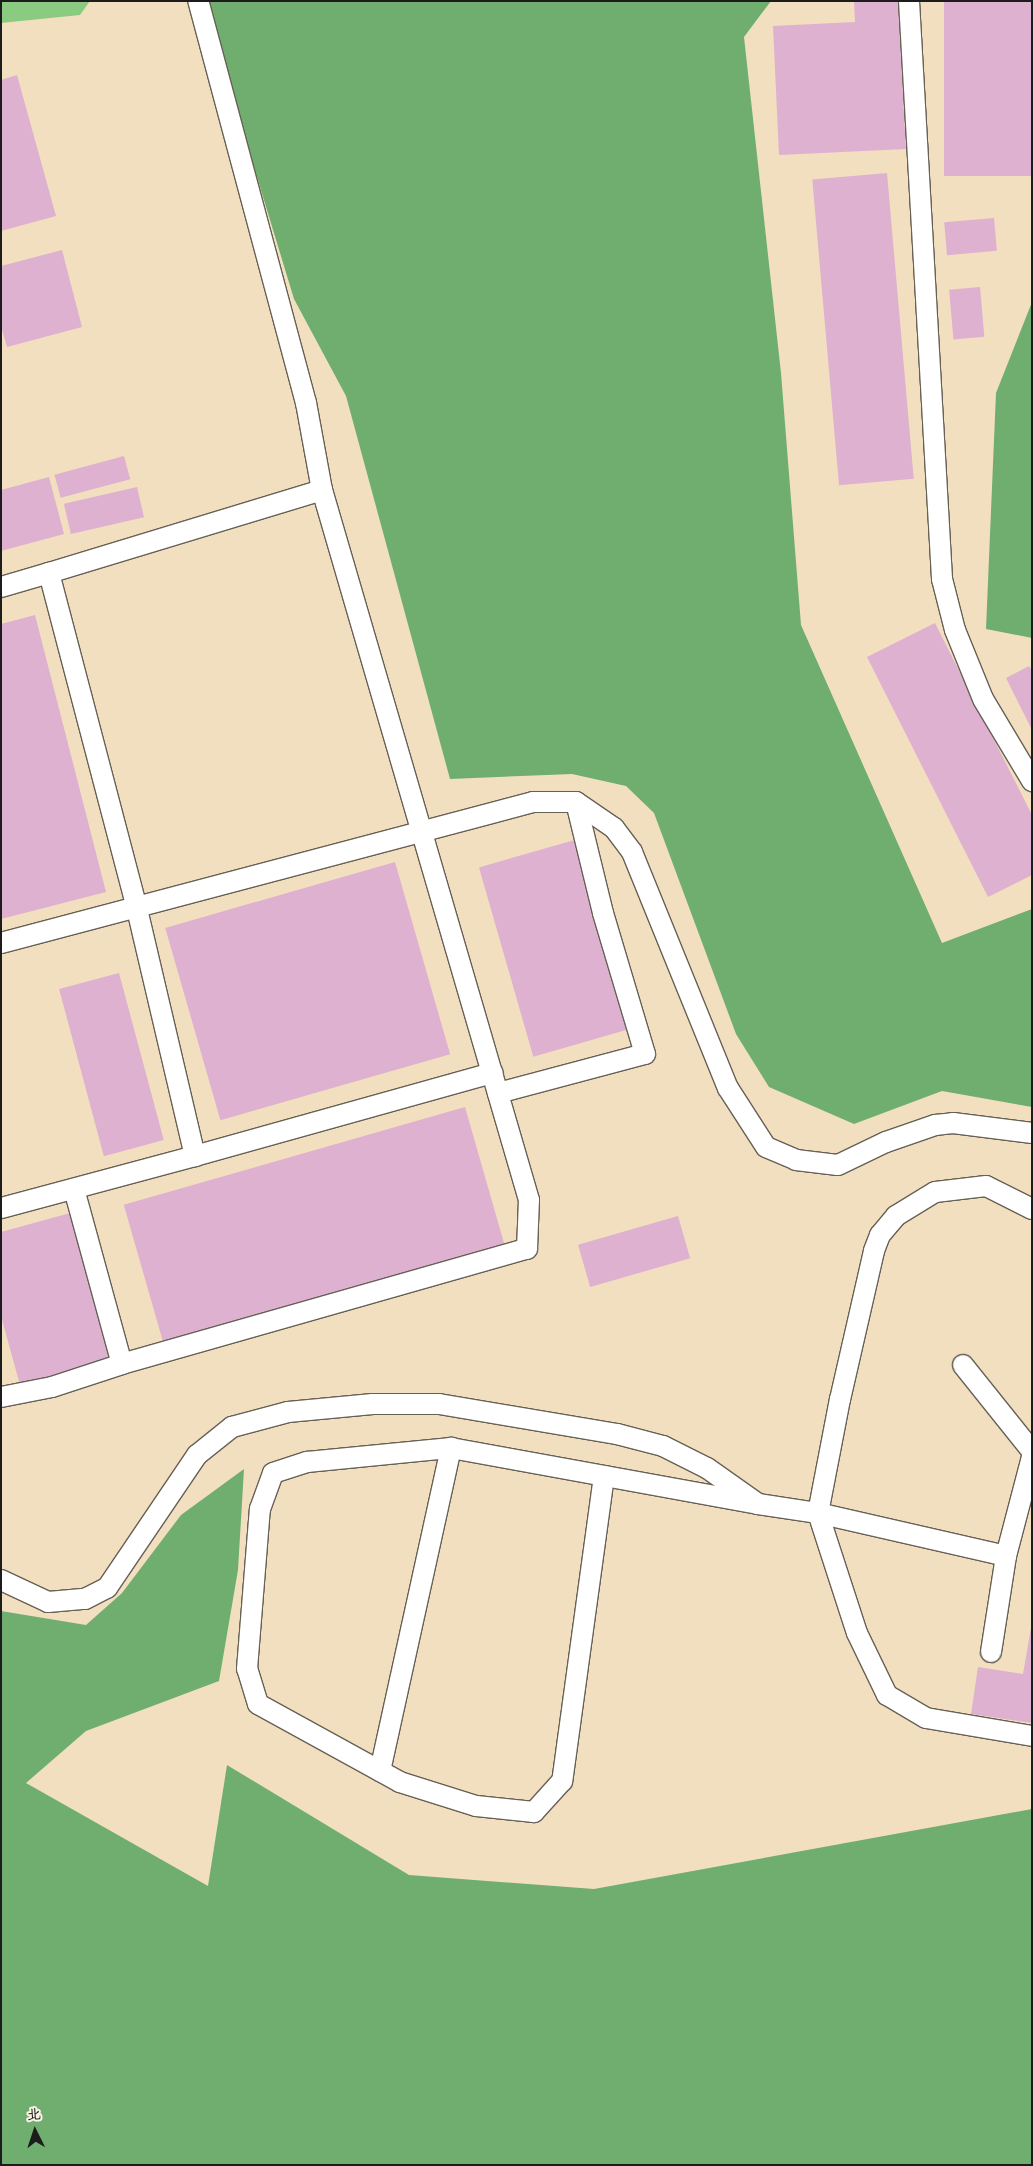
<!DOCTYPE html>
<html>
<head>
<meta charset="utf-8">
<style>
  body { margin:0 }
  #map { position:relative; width:1033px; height:2166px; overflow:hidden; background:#f2dfbf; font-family:Dekko,"LXGW WenKai TC",sans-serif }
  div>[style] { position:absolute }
  .green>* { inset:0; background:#8bca81 }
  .forest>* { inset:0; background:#70ae6f }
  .building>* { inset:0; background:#deb1d0; transform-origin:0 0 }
  .roads { filter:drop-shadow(1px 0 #676055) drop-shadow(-1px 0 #676055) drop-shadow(0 1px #676055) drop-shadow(0 -1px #676055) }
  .minor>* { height:20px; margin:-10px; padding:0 10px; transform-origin:10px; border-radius:10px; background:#fff }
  span { translate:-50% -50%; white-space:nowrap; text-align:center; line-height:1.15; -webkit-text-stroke:4.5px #fcf5e5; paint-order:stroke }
  .frame { position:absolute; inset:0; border:2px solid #1c1c1c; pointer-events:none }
  .north { position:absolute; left:10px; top:2106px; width:50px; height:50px; -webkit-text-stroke:4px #fcf5e5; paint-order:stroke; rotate:356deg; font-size:14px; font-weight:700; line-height:20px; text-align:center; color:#1c1c1c }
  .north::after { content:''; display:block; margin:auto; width:18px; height:22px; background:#1c1c1c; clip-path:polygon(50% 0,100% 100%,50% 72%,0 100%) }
</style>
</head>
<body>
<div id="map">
  <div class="green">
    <div style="clip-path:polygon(1px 1px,90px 1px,80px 15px,1px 23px)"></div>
  </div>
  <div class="forest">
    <div style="clip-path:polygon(187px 1px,771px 1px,744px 37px,781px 373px,801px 625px,942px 943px,1032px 909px,1032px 1107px,942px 1091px,854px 1124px,769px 1087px,736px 1034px,654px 813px,626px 786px,572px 774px,450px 779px,346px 396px,294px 299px,257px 177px)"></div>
    <div style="clip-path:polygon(1032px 302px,1032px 638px,986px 629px,996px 393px)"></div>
    <div style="clip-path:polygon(244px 1469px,238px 1570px,219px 1681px,86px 1731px,26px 1783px,208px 1886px,227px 1765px,409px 1875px,594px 1889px,1032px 1809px,1032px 2165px,1px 2165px,1px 1611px,86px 1625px,122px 1593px,181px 1515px)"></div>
  </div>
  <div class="building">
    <div style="clip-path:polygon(854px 1px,898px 1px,906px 149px,779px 155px,773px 26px,855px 22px)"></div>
    <div style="left:944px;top:1px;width:88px;height:175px"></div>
    <div style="clip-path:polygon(17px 75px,56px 216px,1px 231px,1px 80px)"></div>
    <div style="left:887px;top:173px;width:307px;height:75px;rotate:85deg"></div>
    <div style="left:994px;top:218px;width:33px;height:50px;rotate:85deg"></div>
    <div style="clip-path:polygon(62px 250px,82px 327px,7px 347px,1px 326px,1px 266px)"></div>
    <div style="left:980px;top:287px;width:50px;height:31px;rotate:85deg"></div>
    <div style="left:124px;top:456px;width:24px;height:72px;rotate:75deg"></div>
    <div style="clip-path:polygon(49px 477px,64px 534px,1px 551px,1px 490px)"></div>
    <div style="left:137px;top:487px;width:31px;height:75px;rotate:77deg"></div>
    <div style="clip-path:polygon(35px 615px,106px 892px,1px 919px,1px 624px)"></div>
    <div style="clip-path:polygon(935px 623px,1032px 815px,1032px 875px,988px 897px,867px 657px)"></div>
    <div style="clip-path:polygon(1029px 666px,1032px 671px,1032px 730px,1006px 678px)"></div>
    <div style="left:578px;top:839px;width:197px;height:103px;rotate:74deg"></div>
    <div style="left:395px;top:862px;width:200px;height:239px;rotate:74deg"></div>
    <div style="left:119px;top:973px;width:173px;height:62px;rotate:75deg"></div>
    <div style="left:465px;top:1107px;width:150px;height:355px;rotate:74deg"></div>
    <div style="clip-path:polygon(74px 1212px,115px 1359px,20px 1385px,1px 1316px,1px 1232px)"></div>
    <div style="left:678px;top:1216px;width:44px;height:104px;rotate:74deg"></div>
    <div style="clip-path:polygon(1032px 1622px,1032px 1723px,971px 1714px,978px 1667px,1023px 1674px)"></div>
  </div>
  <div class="roads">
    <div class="minor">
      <div style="left:909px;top:1px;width:579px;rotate:86.73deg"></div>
      <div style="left:942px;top:579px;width:53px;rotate:75.7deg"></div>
      <div style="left:955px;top:630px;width:74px;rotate:67.9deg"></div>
      <div style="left:983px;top:699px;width:96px;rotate:59.1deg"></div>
      <div style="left:322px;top:490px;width:285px;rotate:163.1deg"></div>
      <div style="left:49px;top:573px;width:347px;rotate:75.3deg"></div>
      <div style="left:137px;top:909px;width:254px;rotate:76.8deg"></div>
      <div style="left:195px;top:1156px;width:309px;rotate:-15.6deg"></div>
      <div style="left:1px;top:587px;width:50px;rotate:-16.3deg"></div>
      <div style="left:1px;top:943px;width:550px;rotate:-14.84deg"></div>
      <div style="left:533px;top:802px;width:43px"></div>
      <div style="left:576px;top:802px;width:46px;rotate:34.4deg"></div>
      <div style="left:614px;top:828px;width:30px;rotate:53deg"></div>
      <div style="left:632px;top:852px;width:255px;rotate:67.9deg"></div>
      <div style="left:728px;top:1088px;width:70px;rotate:57.2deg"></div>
      <div style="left:766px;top:1147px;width:33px;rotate:23deg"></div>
      <div style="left:796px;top:1160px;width:42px;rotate:6.8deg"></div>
      <div style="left:838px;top:1165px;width:53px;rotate:-25.6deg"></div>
      <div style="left:886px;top:1142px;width:52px;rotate:-19.1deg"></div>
      <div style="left:935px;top:1125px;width:18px;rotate:-6deg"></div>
      <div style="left:953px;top:1123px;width:80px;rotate:7.2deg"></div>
      <div style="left:498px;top:1093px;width:152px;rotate:-14.9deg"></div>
      <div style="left:645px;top:1054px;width:147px;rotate:-106.6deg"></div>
      <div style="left:603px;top:913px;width:114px;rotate:-103.7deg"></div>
      <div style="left:74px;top:1189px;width:181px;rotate:74.7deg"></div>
      <div style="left:1px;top:1208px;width:201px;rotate:-15deg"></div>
      <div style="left:1032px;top:1209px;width:51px;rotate:-153.4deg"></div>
      <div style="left:986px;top:1186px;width:51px;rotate:173.3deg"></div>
      <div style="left:935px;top:1192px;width:46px;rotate:148.4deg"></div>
      <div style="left:896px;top:1216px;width:25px;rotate:130deg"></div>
      <div style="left:880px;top:1235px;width:17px;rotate:111deg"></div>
      <div style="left:874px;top:1251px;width:152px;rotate:102.9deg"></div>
      <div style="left:840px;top:1399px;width:116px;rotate:100.9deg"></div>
      <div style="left:818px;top:1513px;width:126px;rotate:72deg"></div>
      <div style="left:857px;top:1633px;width:69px;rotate:64.2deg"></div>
      <div style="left:887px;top:1695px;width:45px;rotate:30.5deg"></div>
      <div style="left:926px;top:1718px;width:108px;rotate:9.6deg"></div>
      <div style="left:963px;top:1365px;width:110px;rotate:51.3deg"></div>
      <div style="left:1px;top:1397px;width:52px;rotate:-11.1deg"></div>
      <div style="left:52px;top:1387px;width:74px;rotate:-18.2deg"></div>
      <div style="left:122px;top:1364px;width:421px;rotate:-15.9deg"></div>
      <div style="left:527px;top:1249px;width:49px;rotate:-87.7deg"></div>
      <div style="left:529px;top:1200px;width:740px;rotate:-106.25deg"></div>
      <div style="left:322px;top:490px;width:88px;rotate:-100.4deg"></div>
      <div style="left:306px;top:403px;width:416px;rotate:-105deg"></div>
      <div style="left:604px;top:1476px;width:308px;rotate:97.8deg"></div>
      <div style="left:562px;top:1781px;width:42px;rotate:132.1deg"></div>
      <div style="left:534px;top:1812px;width:58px;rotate:-174.1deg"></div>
      <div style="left:476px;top:1806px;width:80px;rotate:-162.5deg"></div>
      <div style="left:400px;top:1782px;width:162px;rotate:-151.2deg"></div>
      <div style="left:258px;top:1704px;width:37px;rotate:-107deg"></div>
      <div style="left:247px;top:1669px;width:161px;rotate:-85.4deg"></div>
      <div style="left:260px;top:1509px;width:38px;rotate:-70deg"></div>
      <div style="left:273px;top:1473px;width:36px;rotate:-18deg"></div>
      <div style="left:307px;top:1462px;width:145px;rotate:-5.6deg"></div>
      <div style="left:451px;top:1448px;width:312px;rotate:10.3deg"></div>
      <div style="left:1px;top:1580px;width:52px;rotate:25.1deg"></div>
      <div style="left:48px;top:1602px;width:37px;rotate:-5deg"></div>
      <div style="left:85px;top:1599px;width:25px;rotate:-27deg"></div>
      <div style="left:107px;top:1588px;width:161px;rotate:-55.9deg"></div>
      <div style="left:197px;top:1455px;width:45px;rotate:-38.7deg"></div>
      <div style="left:232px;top:1427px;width:58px;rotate:-15deg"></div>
      <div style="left:288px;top:1412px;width:85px;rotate:-5.4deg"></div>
      <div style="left:373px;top:1404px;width:66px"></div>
      <div style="left:439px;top:1404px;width:181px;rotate:9.6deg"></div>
      <div style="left:617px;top:1434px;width:48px;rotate:14.6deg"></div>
      <div style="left:663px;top:1446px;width:49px;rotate:26.6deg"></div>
      <div style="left:707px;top:1468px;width:62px;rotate:35.2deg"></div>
      <div style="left:758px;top:1504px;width:61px;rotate:8.5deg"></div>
      <div style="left:818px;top:1513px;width:193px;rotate:12.9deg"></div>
      <div style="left:1006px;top:1556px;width:102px;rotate:-75.3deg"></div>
      <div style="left:991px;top:1652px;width:97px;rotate:-81.1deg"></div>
      <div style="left:380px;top:1771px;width:331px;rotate:-77.6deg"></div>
    </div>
  </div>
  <div class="frame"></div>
  <div class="north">北</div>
</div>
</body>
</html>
